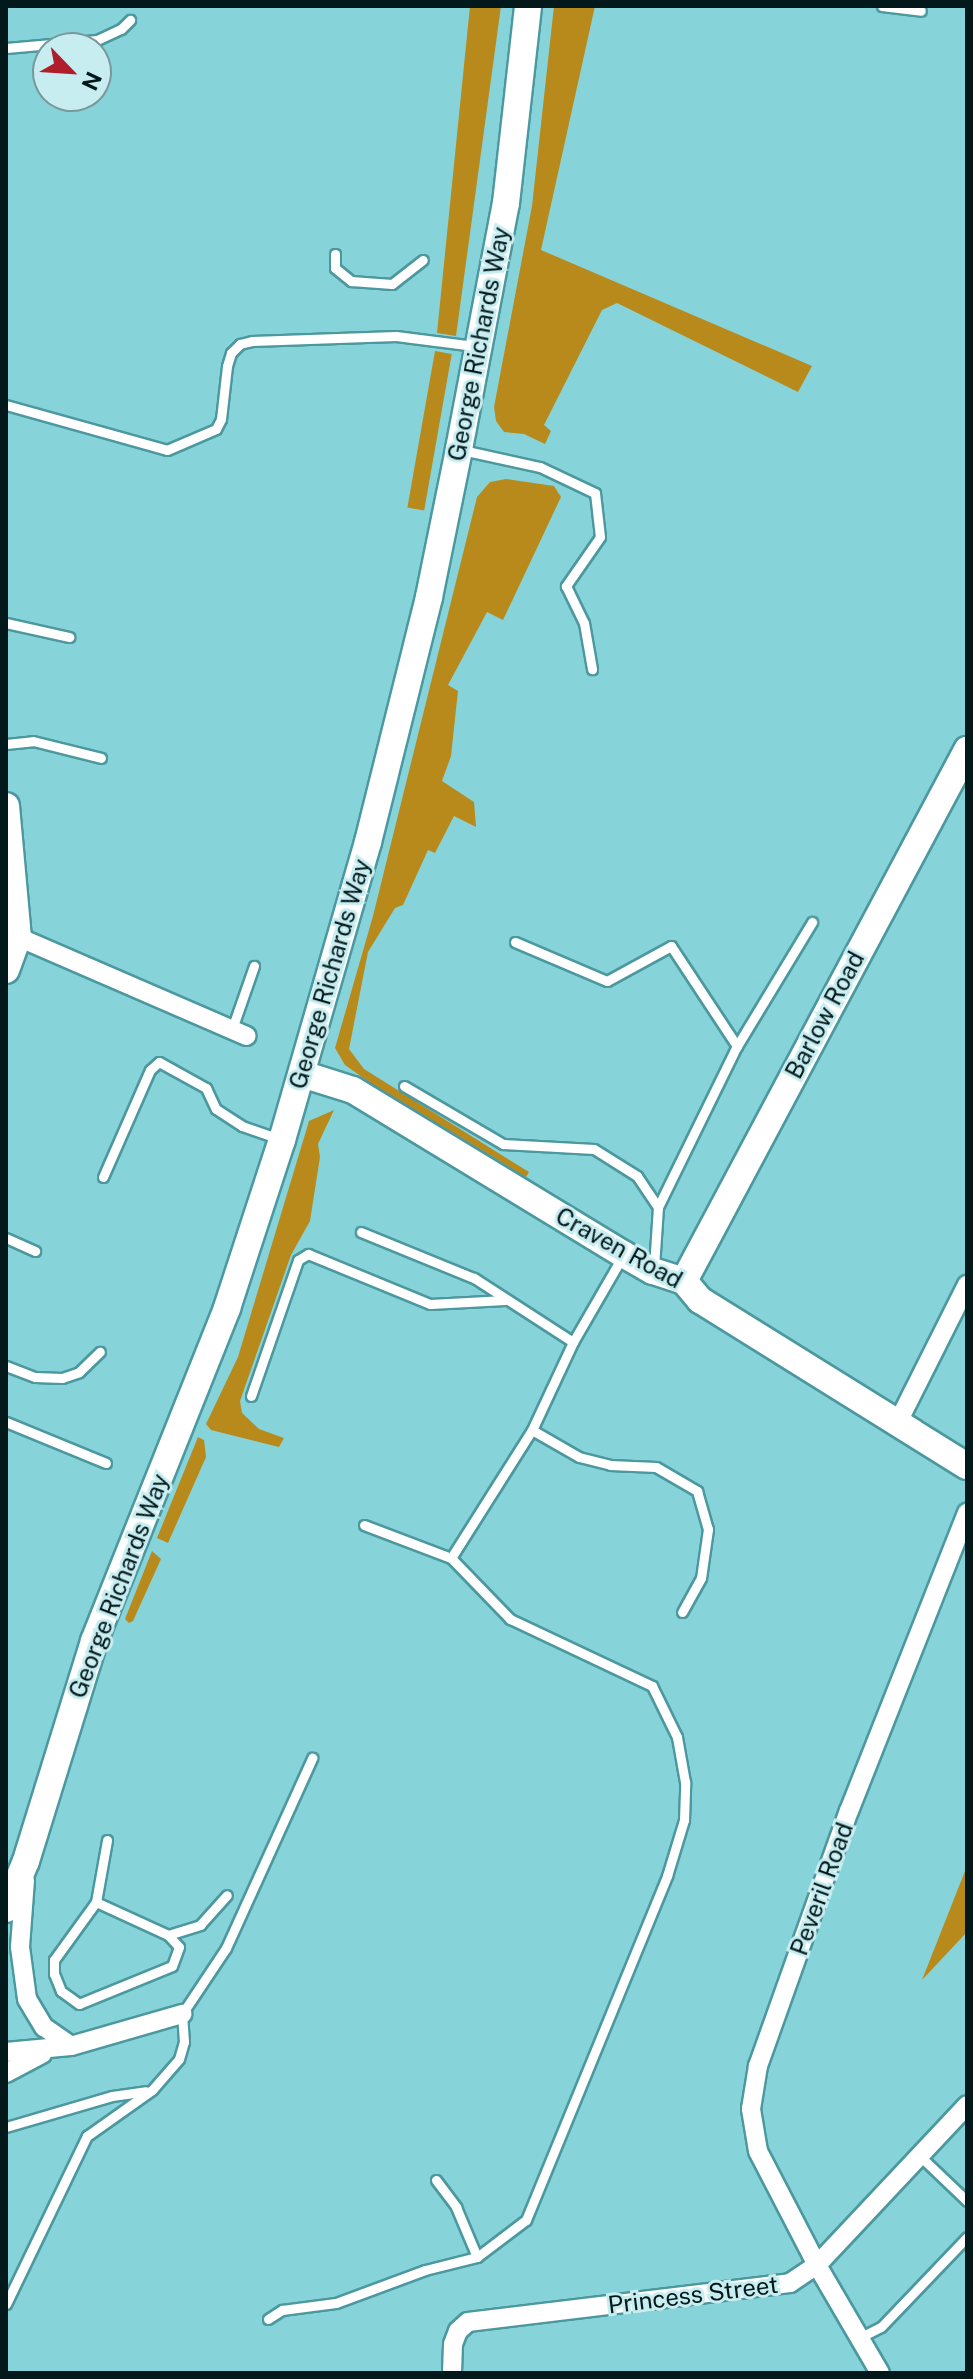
<!DOCTYPE html>
<html>
<head>
<meta charset="utf-8">
<style>
  body { margin:0 }
  #map { position:relative; width:973px; height:2379px; overflow:hidden; background:#87d3da; font-family:"Public Sans",sans-serif }
  div>[style] { position:absolute }
  .green>* { inset:0; background:#b88a1b; transform-origin:0 0 }
  .roads { filter:drop-shadow(2px 0 #4c989f) drop-shadow(-2px 0 #4c989f) drop-shadow(0 2px #4c989f) drop-shadow(0 -2px #4c989f) }
  .lane>* { height:9px; margin:-4.5px; padding:0 4.5px; transform-origin:4.5px; border-radius:4.5px; background:#fff }
  .street>* { height:18px; margin:-9px; padding:0 9px; transform-origin:9px; border-radius:9px; background:#fff }
  .secondary>* { height:26px; margin:-13px; padding:0 13px; transform-origin:13px; border-radius:13px; background:#fff }
  span { translate:-50% -50%; white-space:nowrap; text-align:center; line-height:1.15; -webkit-text-stroke:6px #c8edf0; paint-order:stroke }
  .street-label { font-size:24px; color:#02181b }
  .frame { position:absolute; inset:0; border:8px solid #02181b; pointer-events:none }
  .north { position:absolute; left:32px; top:32px; width:80px; height:80px; box-sizing:border-box; background:#c8edf0; border:2px solid #79989b; border-radius:50%; rotate:115deg; font-size:22px; font-weight:700; line-height:32px; text-align:center; color:#02181b }
  .north::after { content:''; display:block; margin:auto; width:28px; height:36px; background:#b01d2b; clip-path:polygon(50% 0,100% 100%,50% 72%,0 100%) }
</style>
</head>
<body>
<div id="map">
  <div class="green">
    <div style="clip-path:polygon(470px 6px,501px 6px,456px 336px,437px 333px)"></div>
    <div style="clip-path:polygon(554px 6px,595px 6px,541px 250px,812px 366px,798px 392px,617px 303px,602px 310px,544px 425px,551px 431px,545px 444px,524px 434px,504px 432px,496px 421px,494px 407px,532px 206px)"></div>
    <div style="left:435px;top:351px;width:17px;height:159px;rotate:10deg"></div>
    <div style="clip-path:polygon(506px 479px,554px 486px,561px 497px,503px 620px,487px 612px,448px 685px,458px 691px,451px 756px,442px 781px,474px 802px,476px 827px,454px 816px,435px 853px,428px 850px,403px 905px,395px 908px,368px 952px,349px 1049px,364px 1069px,529px 1172px,526px 1177px,372px 1084px,345px 1065px,335px 1048px,373px 916px,477px 497px,490px 482px)"></div>
    <div style="clip-path:polygon(334px 1110px,318px 1144px,320px 1157px,310px 1221px,291px 1255px,240px 1401px,242px 1413px,259px 1429px,284px 1438px,279px 1447px,211px 1430px,206px 1424px,238px 1357px,309px 1121px)"></div>
    <div style="clip-path:polygon(198px 1437px,204px 1440px,206px 1457px,168px 1543px,157px 1538px)"></div>
    <div style="clip-path:polygon(152px 1551px,161px 1559px,133px 1621px,129px 1623px,125px 1619px)"></div>
    <div style="clip-path:polygon(967px 1866px,967px 1932px,922px 1980px)"></div>
  </div>
  <div class="roads">
    <div class="lane">
      <div style="left:882px;top:6px;width:39px;rotate:7deg"></div>
      <div style="left:6px;top:48px;width:91px;rotate:-5deg"></div>
      <div style="left:97px;top:40px;width:26px;rotate:-25deg"></div>
      <div style="left:121px;top:29px;width:13px;rotate:-45deg"></div>
      <div style="left:335px;top:254px;width:14px;rotate:90deg"></div>
      <div style="left:335px;top:268px;width:21px;rotate:39deg"></div>
      <div style="left:351px;top:281px;width:41px;rotate:4.2deg"></div>
      <div style="left:392px;top:284px;width:39px;rotate:-38deg"></div>
      <div style="left:6px;top:405px;width:167px;rotate:15.6deg"></div>
      <div style="left:167px;top:450px;width:53px;rotate:-23.2deg"></div>
      <div style="left:216px;top:429px;width:11px;rotate:-63deg"></div>
      <div style="left:221px;top:419px;width:53px;rotate:-83.5deg"></div>
      <div style="left:227px;top:366px;width:14px;rotate:-73deg"></div>
      <div style="left:231px;top:353px;width:13px;rotate:-45deg"></div>
      <div style="left:240px;top:344px;width:12px;rotate:-14deg"></div>
      <div style="left:252px;top:341px;width:144px;rotate:-2deg"></div>
      <div style="left:396px;top:336px;width:79px;rotate:7.3deg"></div>
      <div style="left:462px;top:450px;width:80px;rotate:12.3deg"></div>
      <div style="left:540px;top:467px;width:61px;rotate:25.3deg"></div>
      <div style="left:595px;top:493px;width:44px;rotate:83.5deg"></div>
      <div style="left:600px;top:537px;width:60px;rotate:124.8deg"></div>
      <div style="left:566px;top:586px;width:41px;rotate:64.1deg"></div>
      <div style="left:584px;top:623px;width:47px;rotate:80.1deg"></div>
      <div style="left:6px;top:623px;width:65px;rotate:12.5deg"></div>
      <div style="left:6px;top:744px;width:27px;rotate:-6deg"></div>
      <div style="left:33px;top:741px;width:70px;rotate:14deg"></div>
      <div style="left:515px;top:942px;width:100px;rotate:23deg"></div>
      <div style="left:607px;top:981px;width:73px;rotate:-28.7deg"></div>
      <div style="left:671px;top:946px;width:120px;rotate:56.6deg"></div>
      <div style="left:232px;top:1029px;width:67px;rotate:-70.8deg"></div>
      <div style="left:404px;top:1086px;width:115px;rotate:30.4deg"></div>
      <div style="left:503px;top:1144px;width:91px;rotate:3.1deg"></div>
      <div style="left:594px;top:1149px;width:51px;rotate:32.1deg"></div>
      <div style="left:637px;top:1176px;width:37px;rotate:56deg"></div>
      <div style="left:658px;top:1207px;width:60px;rotate:93.8deg"></div>
      <div style="left:103px;top:1177px;width:117px;rotate:-66.3deg"></div>
      <div style="left:150px;top:1070px;width:12px;rotate:-42deg"></div>
      <div style="left:159px;top:1062px;width:54px;rotate:29deg"></div>
      <div style="left:206px;top:1088px;width:23px;rotate:65deg"></div>
      <div style="left:216px;top:1109px;width:31px;rotate:33deg"></div>
      <div style="left:242px;top:1126px;width:39px;rotate:19deg"></div>
      <div style="left:658px;top:1207px;width:179px;rotate:-63.9deg"></div>
      <div style="left:737px;top:1046px;width:145px;rotate:-58.8deg"></div>
      <div style="left:361px;top:1232px;width:122px;rotate:22.2deg"></div>
      <div style="left:474px;top:1278px;width:118px;rotate:32.9deg"></div>
      <div style="left:6px;top:1238px;width:32px;rotate:24deg"></div>
      <div style="left:6px;top:1366px;width:31px;rotate:21deg"></div>
      <div style="left:35px;top:1377px;width:27px;rotate:2deg"></div>
      <div style="left:62px;top:1378px;width:18px;rotate:-19deg"></div>
      <div style="left:79px;top:1372px;width:29px;rotate:-44deg"></div>
      <div style="left:251px;top:1396px;width:144px;rotate:-70.9deg"></div>
      <div style="left:298px;top:1260px;width:12px;rotate:-31deg"></div>
      <div style="left:308px;top:1254px;width:132px;rotate:22.3deg"></div>
      <div style="left:430px;top:1304px;width:75px;rotate:-3.1deg"></div>
      <div style="left:6px;top:1422px;width:108px;rotate:22.3deg"></div>
      <div style="left:532px;top:1430px;width:54px;rotate:29.9deg"></div>
      <div style="left:579px;top:1457px;width:32px;rotate:14deg"></div>
      <div style="left:610px;top:1465px;width:46px;rotate:2.5deg"></div>
      <div style="left:656px;top:1467px;width:48px;rotate:30.3deg"></div>
      <div style="left:697px;top:1491px;width:40px;rotate:74deg"></div>
      <div style="left:708px;top:1529px;width:49px;rotate:98.1deg"></div>
      <div style="left:701px;top:1578px;width:39px;rotate:119deg"></div>
      <div style="left:364px;top:1525px;width:93px;rotate:20.8deg"></div>
      <div style="left:451px;top:1558px;width:151px;rotate:-57.7deg"></div>
      <div style="left:532px;top:1430px;width:97px;rotate:-65deg"></div>
      <div style="left:573px;top:1342px;width:98px;rotate:-60deg"></div>
      <div style="left:96px;top:1902px;width:79px;rotate:24.6deg"></div>
      <div style="left:168px;top:1935px;width:16px;rotate:47deg"></div>
      <div style="left:179px;top:1947px;width:20px;rotate:110deg"></div>
      <div style="left:172px;top:1966px;width:100px;rotate:157.8deg"></div>
      <div style="left:79px;top:2004px;width:22px;rotate:-144deg"></div>
      <div style="left:61px;top:1991px;width:18px;rotate:-112deg"></div>
      <div style="left:54px;top:1974px;width:14px;rotate:-90deg"></div>
      <div style="left:54px;top:1960px;width:72px;rotate:-54.1deg"></div>
      <div style="left:96px;top:1902px;width:63px;rotate:-79.9deg"></div>
      <div style="left:168px;top:1935px;width:34px;rotate:-17deg"></div>
      <div style="left:200px;top:1925px;width:40px;rotate:-48deg"></div>
      <div style="left:6px;top:2127px;width:110px;rotate:-16.3deg"></div>
      <div style="left:112px;top:2096px;width:34px;rotate:-8deg"></div>
      <div style="left:920px;top:2156px;width:65px;rotate:43.8deg"></div>
      <div style="left:436px;top:2180px;width:34px;rotate:53deg"></div>
      <div style="left:456px;top:2207px;width:54px;rotate:67.2deg"></div>
      <div style="left:477px;top:2257px;width:61px;rotate:-37.1deg"></div>
      <div style="left:526px;top:2220px;width:372px;rotate:-67.7deg"></div>
      <div style="left:667px;top:1876px;width:59px;rotate:-73.1deg"></div>
      <div style="left:684px;top:1820px;width:38px;rotate:-88deg"></div>
      <div style="left:685px;top:1782px;width:46px;rotate:-100.1deg"></div>
      <div style="left:677px;top:1737px;width:57px;rotate:-116.1deg"></div>
      <div style="left:652px;top:1686px;width:157px;rotate:-154.7deg"></div>
      <div style="left:510px;top:1619px;width:85px;rotate:-134deg"></div>
      <div style="left:6px;top:2304px;width:187px;rotate:-64.3deg"></div>
      <div style="left:87px;top:2136px;width:80px;rotate:-35.3deg"></div>
      <div style="left:152px;top:2090px;width:41px;rotate:-48.9deg"></div>
      <div style="left:179px;top:2059px;width:18px;rotate:-74deg"></div>
      <div style="left:184px;top:2042px;width:28px;rotate:-94deg"></div>
      <div style="left:182px;top:2014px;width:79px;rotate:-56.3deg"></div>
      <div style="left:226px;top:1948px;width:209px;rotate:-65.6deg"></div>
      <div style="left:268px;top:2319px;width:17px;rotate:-33deg"></div>
      <div style="left:282px;top:2310px;width:54px;rotate:-7.4deg"></div>
      <div style="left:336px;top:2303px;width:95px;rotate:-20.3deg"></div>
      <div style="left:425px;top:2270px;width:54px;rotate:-14deg"></div>
      <div style="left:861px;top:2337px;width:22px;rotate:-27deg"></div>
      <div style="left:881px;top:2327px;width:124px;rotate:-46.3deg"></div>
    </div>
    <div class="street">
      <div style="left:18px;top:937px;width:249px;rotate:23.4deg"></div>
      <div style="left:897px;top:1424px;width:156px;rotate:-63.3deg"></div>
      <div style="left:25px;top:1880px;width:67px;rotate:94.3deg"></div>
      <div style="left:20px;top:1947px;width:52px;rotate:82.3deg"></div>
      <div style="left:27px;top:1999px;width:33px;rotate:59deg"></div>
      <div style="left:44px;top:2027px;width:33px;rotate:35deg"></div>
      <div style="left:6px;top:2052px;width:65px;rotate:-5.3deg"></div>
      <div style="left:71px;top:2046px;width:116px;rotate:-16.1deg"></div>
      <div style="left:6px;top:2073px;width:41px;rotate:-27.8deg"></div>
      <div style="left:452px;top:2373px;width:29px;rotate:-88deg"></div>
      <div style="left:453px;top:2344px;width:14px;rotate:-69deg"></div>
      <div style="left:458px;top:2331px;width:13px;rotate:-42deg"></div>
      <div style="left:468px;top:2322px;width:324px;rotate:-6.9deg"></div>
      <div style="left:790px;top:2283px;width:32px;rotate:-34deg"></div>
      <div style="left:817px;top:2265px;width:219px;rotate:-46.8deg"></div>
      <div style="left:880px;top:2373px;width:125px;rotate:-120.3deg"></div>
      <div style="left:817px;top:2265px;width:128px;rotate:-117.4deg"></div>
      <div style="left:758px;top:2151px;width:43px;rotate:-99.5deg"></div>
      <div style="left:751px;top:2109px;width:44px;rotate:-80.8deg"></div>
      <div style="left:758px;top:2066px;width:271px;rotate:-70.4deg"></div>
      <div style="left:849px;top:1811px;width:321px;rotate:-68.4deg"></div>
    </div>
    <div class="secondary">
      <div style="left:6px;top:806px;width:132px;rotate:84.8deg"></div>
      <div style="left:18px;top:937px;width:35px;rotate:110deg"></div>
      <div style="left:302px;top:1074px;width:53px;rotate:17.4deg"></div>
      <div style="left:353px;top:1090px;width:316px;rotate:31.3deg"></div>
      <div style="left:623px;top:1254px;width:34px;rotate:30deg"></div>
      <div style="left:653px;top:1271px;width:33px;rotate:18deg"></div>
      <div style="left:684px;top:1281px;width:25px;rotate:50deg"></div>
      <div style="left:700px;top:1300px;width:314px;rotate:31.9deg"></div>
      <div style="left:684px;top:1281px;width:602px;rotate:-61.94deg"></div>
      <div style="left:6px;top:1909px;width:52px;rotate:-67.4deg"></div>
      <div style="left:26px;top:1861px;width:230px;rotate:-72.8deg"></div>
      <div style="left:94px;top:1641px;width:359px;rotate:-68.2deg"></div>
      <div style="left:227px;top:1308px;width:177px;rotate:-71.9deg"></div>
      <div style="left:282px;top:1140px;width:310px;rotate:-73.9deg"></div>
      <div style="left:368px;top:842px;width:252px;rotate:-76deg"></div>
      <div style="left:429px;top:597px;width:151px;rotate:-78.5deg"></div>
      <div style="left:459px;top:449px;width:250px;rotate:-79.2deg"></div>
      <div style="left:506px;top:203px;width:198px;rotate:-83.6deg"></div>
    </div>
  </div>
  <div class="street-label">
    <span style="left:479px;top:344px;rotate:-79deg">George Richards Way</span>
    <span style="left:330px;top:974px;rotate:-74deg">George Richards Way</span>
    <span style="left:825px;top:1015px;rotate:-62deg">Barlow Road</span>
    <span style="left:619px;top:1248px;rotate:29deg">Craven Road</span>
    <span style="left:119px;top:1586px;rotate:-69deg">George Richards Way</span>
    <span style="left:822px;top:1889px;rotate:-70deg">Peveril Road</span>
    <span style="left:693px;top:2295px;rotate:-7deg">Princess Street</span>
  </div>
  <div class="frame"></div>
  <div class="north">N</div>
</div>
</body>
</html>
